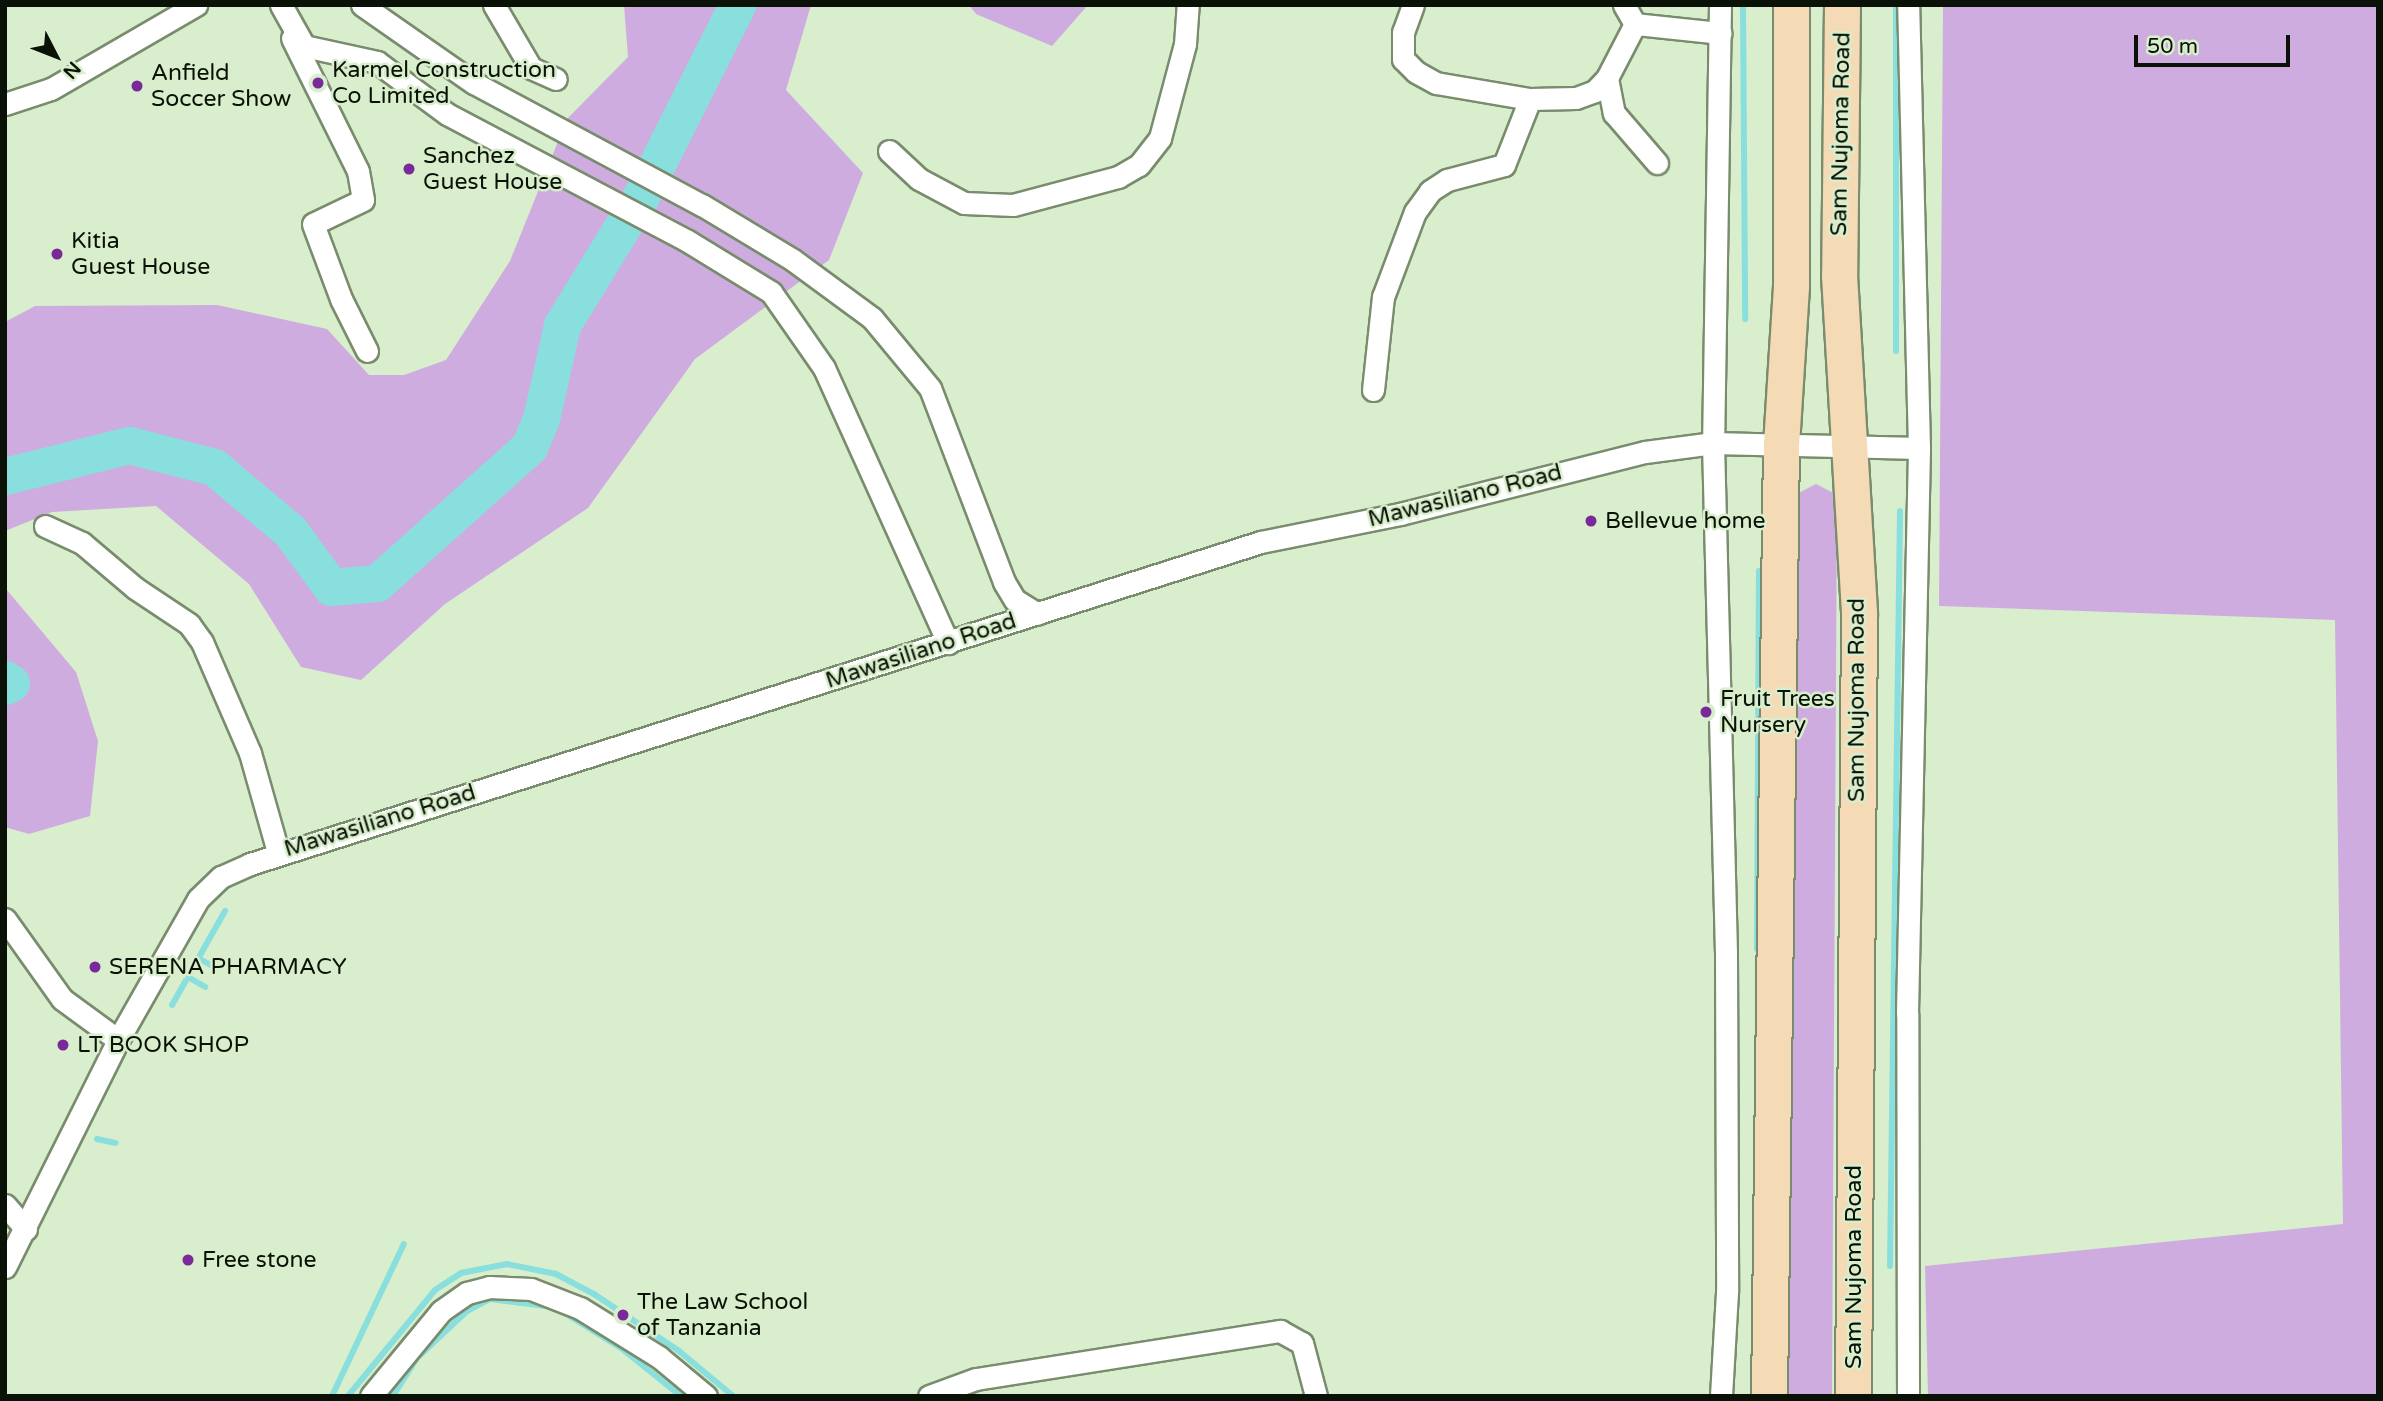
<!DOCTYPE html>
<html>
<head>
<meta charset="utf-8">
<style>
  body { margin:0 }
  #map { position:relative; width:2383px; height:1401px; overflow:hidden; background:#d8eecc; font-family:"Varela Round",sans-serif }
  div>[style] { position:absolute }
  .green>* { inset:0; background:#cface0 }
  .stream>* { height:6px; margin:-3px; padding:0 3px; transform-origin:3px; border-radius:3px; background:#89dfdd }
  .river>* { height:37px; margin:-18.5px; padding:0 18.5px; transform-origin:18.5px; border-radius:18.5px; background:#89dfdd }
  .roads { filter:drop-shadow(2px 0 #798c6d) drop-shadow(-2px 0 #798c6d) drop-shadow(0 2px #798c6d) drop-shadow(0 -2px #798c6d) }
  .minor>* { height:21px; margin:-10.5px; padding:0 10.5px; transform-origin:10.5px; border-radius:10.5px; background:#fff }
  .primary>* { height:35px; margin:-17.5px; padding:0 17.5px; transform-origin:17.5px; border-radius:17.5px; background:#f5dab6 }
  .dots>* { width:19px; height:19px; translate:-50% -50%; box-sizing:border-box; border:4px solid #d8eecc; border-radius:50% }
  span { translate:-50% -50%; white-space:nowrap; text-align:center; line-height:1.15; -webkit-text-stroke:5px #d8eecc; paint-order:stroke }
  .poi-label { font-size:23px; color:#0a1106 }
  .left { translate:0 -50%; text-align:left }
  .street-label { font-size:23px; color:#0a1106 }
  .frame { position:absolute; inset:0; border:7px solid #0a1106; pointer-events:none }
  .north { position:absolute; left:21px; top:21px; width:70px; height:70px; -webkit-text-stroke:5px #d8eecc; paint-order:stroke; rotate:132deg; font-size:19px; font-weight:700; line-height:28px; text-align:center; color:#0a1106 }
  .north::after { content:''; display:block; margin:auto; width:24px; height:32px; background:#0a1106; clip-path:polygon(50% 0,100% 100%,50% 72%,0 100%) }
  .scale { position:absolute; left:2134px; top:35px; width:156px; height:32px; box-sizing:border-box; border:4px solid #0a1106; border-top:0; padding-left:9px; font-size:21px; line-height:24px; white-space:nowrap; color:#0a1106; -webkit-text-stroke:5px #d8eecc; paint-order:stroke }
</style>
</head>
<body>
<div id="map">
  <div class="green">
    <div style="clip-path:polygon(624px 5px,811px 5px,786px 90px,863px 173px,829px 260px,695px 359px,588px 508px,445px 604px,361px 680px,301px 667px,249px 584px,156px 506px,52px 512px,5px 531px,5px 322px,35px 306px,217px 305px,327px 329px,369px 375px,404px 375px,446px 360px,510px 261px,567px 119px,628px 57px)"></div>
    <div style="clip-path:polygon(969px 5px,1088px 5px,1052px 46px,976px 14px)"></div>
    <div style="clip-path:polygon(1943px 5px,2378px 5px,2378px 1396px,1928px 1396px,1925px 1266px,2343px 1224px,2335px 620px,1939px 606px)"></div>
    <div style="clip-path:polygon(1816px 484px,1837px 495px,1832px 1396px,1786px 1396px,1793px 496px)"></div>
    <div style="clip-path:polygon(5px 564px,6px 589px,76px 672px,98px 741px,90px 816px,29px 834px,5px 827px)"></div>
  </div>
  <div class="stream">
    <div style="left:1743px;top:5px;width:314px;rotate:89.6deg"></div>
    <div style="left:1896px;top:351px;width:346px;rotate:-90deg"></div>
    <div style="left:1757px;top:949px;width:378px;rotate:-89.7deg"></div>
    <div style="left:198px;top:958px;width:21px;rotate:29deg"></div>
    <div style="left:188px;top:977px;width:20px;rotate:30deg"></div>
    <div style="left:172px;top:1005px;width:108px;rotate:-60.6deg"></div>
    <div style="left:97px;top:1139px;width:19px;rotate:12deg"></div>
    <div style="left:1890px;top:1266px;width:755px;rotate:-89.24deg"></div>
    <div style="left:563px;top:1312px;width:68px;rotate:31.8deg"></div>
    <div style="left:621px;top:1348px;width:77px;rotate:38.7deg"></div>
    <div style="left:332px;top:1396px;width:168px;rotate:-64.7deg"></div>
    <div style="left:348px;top:1396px;width:137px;rotate:-50.6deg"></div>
    <div style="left:435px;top:1290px;width:31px;rotate:-33deg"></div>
    <div style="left:461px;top:1273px;width:47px;rotate:-11.1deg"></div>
    <div style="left:507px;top:1264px;width:50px;rotate:11.5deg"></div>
    <div style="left:556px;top:1274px;width:43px;rotate:27.8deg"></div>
    <div style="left:594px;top:1294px;width:102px;rotate:33.8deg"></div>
    <div style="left:679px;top:1351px;width:70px;rotate:39.8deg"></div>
    <div style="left:393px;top:1396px;width:45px;rotate:-57.7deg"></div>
    <div style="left:417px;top:1358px;width:69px;rotate:-43.2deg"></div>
    <div style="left:467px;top:1311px;width:26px;rotate:-28deg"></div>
    <div style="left:490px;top:1299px;width:56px;rotate:7.1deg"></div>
  </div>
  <div class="river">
    <div style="left:5px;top:476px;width:128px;rotate:-14deg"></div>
    <div style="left:129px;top:445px;width:88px;rotate:14.5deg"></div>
    <div style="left:214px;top:467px;width:99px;rotate:40.1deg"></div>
    <div style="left:290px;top:531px;width:69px;rotate:53.8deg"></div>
    <div style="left:331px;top:587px;width:46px;rotate:-5deg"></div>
    <div style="left:377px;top:583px;width:204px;rotate:-41.8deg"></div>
    <div style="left:529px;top:447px;width:30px;rotate:-67deg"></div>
    <div style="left:541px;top:419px;width:96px;rotate:-77.4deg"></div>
    <div style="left:562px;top:325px;width:151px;rotate:-58.5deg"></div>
    <div style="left:641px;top:196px;width:214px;rotate:-63.3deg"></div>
    <div style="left:5px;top:679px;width:7px;rotate:34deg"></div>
    <div style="left:11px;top:683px;width:7px;rotate:153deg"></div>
  </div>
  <div class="roads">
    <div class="minor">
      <div style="left:281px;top:5px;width:47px;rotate:60.7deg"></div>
      <div style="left:304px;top:46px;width:75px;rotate:12.4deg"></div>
      <div style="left:377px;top:62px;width:87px;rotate:36.6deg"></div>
      <div style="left:447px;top:114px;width:270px;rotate:27.8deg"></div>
      <div style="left:686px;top:240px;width:100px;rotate:31.5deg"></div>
      <div style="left:771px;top:292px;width:93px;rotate:55.1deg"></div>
      <div style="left:824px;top:368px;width:302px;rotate:65.7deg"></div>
      <div style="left:362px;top:5px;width:136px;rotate:34.9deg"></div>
      <div style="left:474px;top:83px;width:259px;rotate:28.2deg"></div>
      <div style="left:702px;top:205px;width:106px;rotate:31.1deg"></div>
      <div style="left:793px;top:260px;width:98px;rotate:36.3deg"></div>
      <div style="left:872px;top:318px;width:91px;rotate:50.4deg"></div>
      <div style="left:930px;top:388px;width:208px;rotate:69.1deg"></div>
      <div style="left:1004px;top:582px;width:21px;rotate:59deg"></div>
      <div style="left:1015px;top:600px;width:26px;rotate:32deg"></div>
      <div style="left:494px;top:5px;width:73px;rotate:59.6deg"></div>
      <div style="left:531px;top:68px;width:27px;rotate:24deg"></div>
      <div style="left:1413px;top:5px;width:29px;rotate:110deg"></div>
      <div style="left:1403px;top:32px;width:27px;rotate:90deg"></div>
      <div style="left:1403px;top:59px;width:18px;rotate:45deg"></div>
      <div style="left:1416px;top:72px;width:23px;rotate:29deg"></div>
      <div style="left:1436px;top:83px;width:95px;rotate:9.7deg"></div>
      <div style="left:1530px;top:99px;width:46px;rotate:-1.2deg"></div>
      <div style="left:1576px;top:98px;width:20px;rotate:-20deg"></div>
      <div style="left:1595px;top:91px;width:18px;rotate:-47deg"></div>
      <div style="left:1607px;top:78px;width:61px;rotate:-62.6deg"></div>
      <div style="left:1624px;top:5px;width:22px;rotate:60deg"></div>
      <div style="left:1720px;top:5px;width:438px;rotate:90.9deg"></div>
      <div style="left:1713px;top:443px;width:511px;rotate:88.54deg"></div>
      <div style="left:1726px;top:954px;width:338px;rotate:89.8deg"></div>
      <div style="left:1727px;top:1292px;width:104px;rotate:93.3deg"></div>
      <div style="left:1635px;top:24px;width:86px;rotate:6deg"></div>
      <div style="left:292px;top:38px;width:148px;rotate:63.6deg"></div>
      <div style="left:358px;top:171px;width:29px;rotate:80deg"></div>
      <div style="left:363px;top:200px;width:55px;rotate:154.4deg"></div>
      <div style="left:313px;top:224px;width:80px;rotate:69.5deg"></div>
      <div style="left:341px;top:299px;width:58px;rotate:63.4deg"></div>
      <div style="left:1607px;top:78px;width:36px;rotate:79deg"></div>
      <div style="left:1614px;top:113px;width:66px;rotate:49.3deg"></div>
      <div style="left:5px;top:104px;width:48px;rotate:-18.1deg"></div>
      <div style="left:51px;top:89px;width:168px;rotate:-30.1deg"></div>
      <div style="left:889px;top:151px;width:41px;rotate:43deg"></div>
      <div style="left:919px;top:179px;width:51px;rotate:28.1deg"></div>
      <div style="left:964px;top:203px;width:49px;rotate:2.3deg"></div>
      <div style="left:1013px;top:205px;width:109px;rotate:-14.9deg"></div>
      <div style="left:1118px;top:177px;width:24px;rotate:-30deg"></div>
      <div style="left:1139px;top:165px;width:34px;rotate:-52deg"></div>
      <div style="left:1160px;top:138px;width:97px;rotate:-75.1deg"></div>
      <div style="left:1185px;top:44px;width:39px;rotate:-86deg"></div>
      <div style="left:1373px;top:390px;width:94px;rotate:-83.9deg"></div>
      <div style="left:1383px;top:297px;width:91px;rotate:-69.4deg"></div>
      <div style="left:1415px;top:212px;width:26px;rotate:-54deg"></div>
      <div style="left:1430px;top:191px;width:20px;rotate:-33deg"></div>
      <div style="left:1447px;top:180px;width:59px;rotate:-14.7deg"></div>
      <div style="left:1504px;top:165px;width:71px;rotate:-68.5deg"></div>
      <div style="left:45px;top:526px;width:41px;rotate:24.7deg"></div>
      <div style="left:82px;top:543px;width:70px;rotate:40.3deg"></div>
      <div style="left:135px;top:588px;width:65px;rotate:33.7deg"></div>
      <div style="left:189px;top:624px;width:22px;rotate:54deg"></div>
      <div style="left:202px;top:642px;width:121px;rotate:66.6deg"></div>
      <div style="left:250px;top:753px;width:103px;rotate:74.2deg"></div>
      <div style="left:5px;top:919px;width:98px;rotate:54.5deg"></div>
      <div style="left:62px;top:999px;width:69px;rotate:36.2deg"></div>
      <div style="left:5px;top:1205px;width:32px;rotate:49deg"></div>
      <div style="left:5px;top:1267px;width:254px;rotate:-63.5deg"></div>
      <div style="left:118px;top:1040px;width:162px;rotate:-60.4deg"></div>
      <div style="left:198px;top:899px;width:32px;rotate:-44deg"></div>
      <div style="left:221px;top:877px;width:32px;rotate:-24deg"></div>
      <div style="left:250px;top:864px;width:1061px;rotate:-17.67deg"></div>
      <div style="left:1261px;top:542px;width:142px;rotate:-11.4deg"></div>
      <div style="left:1400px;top:514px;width:253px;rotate:-14.2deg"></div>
      <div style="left:1645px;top:452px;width:69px;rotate:-7.5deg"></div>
      <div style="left:1713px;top:443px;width:206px;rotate:1.4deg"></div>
      <div style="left:371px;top:1396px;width:110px;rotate:-50.5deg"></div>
      <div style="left:441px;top:1311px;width:32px;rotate:-35deg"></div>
      <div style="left:467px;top:1293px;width:23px;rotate:-15deg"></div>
      <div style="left:489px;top:1287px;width:42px;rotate:2.7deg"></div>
      <div style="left:531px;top:1289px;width:53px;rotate:21.2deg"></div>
      <div style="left:580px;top:1308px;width:93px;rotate:31.8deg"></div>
      <div style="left:659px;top:1357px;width:61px;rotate:39.7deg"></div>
      <div style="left:929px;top:1396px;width:50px;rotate:-19.9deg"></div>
      <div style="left:976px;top:1379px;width:308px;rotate:-9deg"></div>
      <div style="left:1280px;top:1331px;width:25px;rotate:29deg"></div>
      <div style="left:1302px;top:1343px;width:55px;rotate:75.2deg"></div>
      <div style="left:1908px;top:1396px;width:383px;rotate:-90.1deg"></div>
      <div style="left:1907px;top:1013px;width:565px;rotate:-88.78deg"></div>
      <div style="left:1919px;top:448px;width:443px;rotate:-91.4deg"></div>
    </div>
    <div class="primary">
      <div style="left:1842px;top:5px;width:270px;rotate:90.6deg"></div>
      <div style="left:1839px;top:275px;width:340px;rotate:86.6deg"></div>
      <div style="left:1859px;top:614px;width:782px;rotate:90.44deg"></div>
      <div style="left:1769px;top:1396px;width:951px;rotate:-89.28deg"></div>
      <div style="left:1781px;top:445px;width:159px;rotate:-86.4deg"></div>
      <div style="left:1791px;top:286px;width:281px;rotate:-90deg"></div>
    </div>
  </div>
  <div class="dots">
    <div style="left:318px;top:83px;background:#79299a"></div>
    <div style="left:137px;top:86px;background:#79299a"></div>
    <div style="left:409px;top:169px;background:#79299a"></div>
    <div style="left:57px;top:254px;background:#79299a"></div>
    <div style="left:1591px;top:521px;background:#79299a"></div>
    <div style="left:1706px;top:712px;background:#79299a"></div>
    <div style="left:95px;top:967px;background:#79299a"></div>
    <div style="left:63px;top:1045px;background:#79299a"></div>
    <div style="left:188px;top:1260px;background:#79299a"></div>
    <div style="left:623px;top:1315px;background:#79299a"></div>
  </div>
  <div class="poi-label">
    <span class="left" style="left:332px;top:83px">Karmel Construction<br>Co Limited</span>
    <span class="left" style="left:151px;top:86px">Anfield<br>Soccer Show</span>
    <span class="left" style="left:423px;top:169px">Sanchez<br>Guest House</span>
    <span class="left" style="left:71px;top:254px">Kitia<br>Guest House</span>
    <span class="left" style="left:1605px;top:521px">Bellevue home</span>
    <span class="left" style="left:1720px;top:712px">Fruit Trees<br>Nursery</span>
    <span class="left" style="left:109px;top:967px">SERENA PHARMACY</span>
    <span class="left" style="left:77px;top:1045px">LT BOOK SHOP</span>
    <span class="left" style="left:202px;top:1260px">Free stone</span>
    <span class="left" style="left:637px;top:1315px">The Law School<br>of Tanzania</span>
  </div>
  <div class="street-label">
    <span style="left:1841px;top:134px;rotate:-89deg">Sam Nujoma Road</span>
    <span style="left:1465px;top:496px;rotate:-14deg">Mawasiliano Road</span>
    <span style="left:921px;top:651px;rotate:-18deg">Mawasiliano Road</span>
    <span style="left:1857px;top:700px;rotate:-90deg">Sam Nujoma Road</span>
    <span style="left:380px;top:821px;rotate:-17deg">Mawasiliano Road</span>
    <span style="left:1854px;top:1267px;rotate:-90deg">Sam Nujoma Road</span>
  </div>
  <div class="frame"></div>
  <div class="north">N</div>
  <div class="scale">50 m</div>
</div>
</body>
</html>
